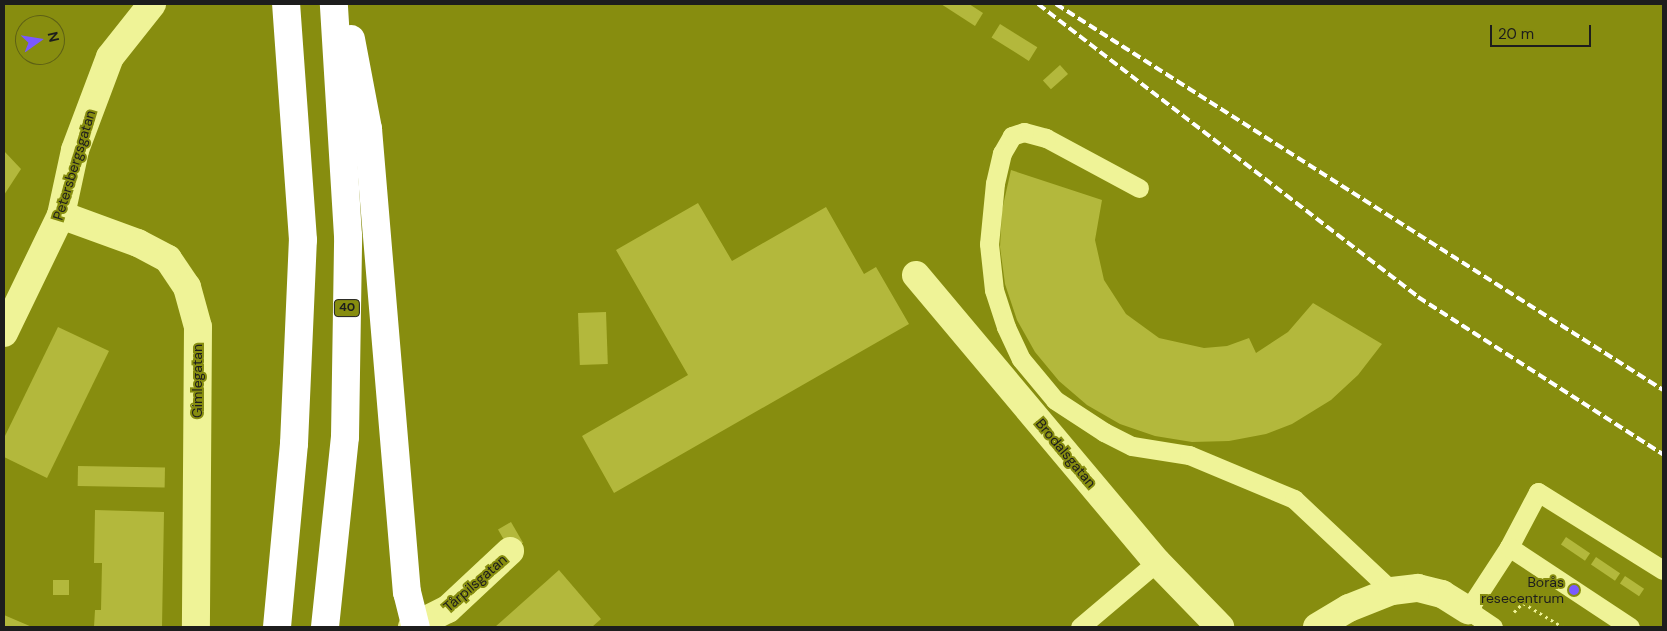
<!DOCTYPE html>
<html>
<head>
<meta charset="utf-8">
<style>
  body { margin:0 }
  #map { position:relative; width:1667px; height:631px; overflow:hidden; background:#878d0f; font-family:"DM Sans",sans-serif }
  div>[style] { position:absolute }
  .building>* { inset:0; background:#b3b83c; transform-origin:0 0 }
  .path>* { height:3px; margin-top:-1.5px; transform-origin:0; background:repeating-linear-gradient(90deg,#eff397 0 2.5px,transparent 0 6.5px) }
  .lane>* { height:19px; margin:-9.5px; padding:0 9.5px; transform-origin:9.5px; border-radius:9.5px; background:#eff397 }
  .street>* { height:28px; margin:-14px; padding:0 14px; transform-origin:14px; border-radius:14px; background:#eff397 }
  .highway>* { height:28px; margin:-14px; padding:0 14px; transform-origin:14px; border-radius:14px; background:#fff }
  .rail>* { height:4px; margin-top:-2px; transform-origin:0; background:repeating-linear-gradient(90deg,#fff 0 9px,transparent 0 13px) }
  .highway-bridge>* { height:28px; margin:-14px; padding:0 14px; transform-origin:14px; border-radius:14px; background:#fff }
  .dots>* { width:14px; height:14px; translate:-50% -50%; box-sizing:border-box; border:2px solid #878d0f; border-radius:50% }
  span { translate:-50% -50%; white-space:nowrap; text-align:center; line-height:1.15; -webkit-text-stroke:4px #878d0f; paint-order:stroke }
  .shield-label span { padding:1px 4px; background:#878d0f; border:1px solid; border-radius:4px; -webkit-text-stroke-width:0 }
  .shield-label { font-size:12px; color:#1d1d1d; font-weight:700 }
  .street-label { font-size:14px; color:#1d1d1d }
  .poi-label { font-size:14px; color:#1d1d1d }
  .right { translate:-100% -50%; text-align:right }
  .frame { position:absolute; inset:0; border:5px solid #1d1d1d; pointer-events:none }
  .north { position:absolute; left:15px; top:15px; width:50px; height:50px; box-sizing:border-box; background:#878d0f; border:1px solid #5d6015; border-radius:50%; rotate:77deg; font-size:14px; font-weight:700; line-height:20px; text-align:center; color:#1d1d1d }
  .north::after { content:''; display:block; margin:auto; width:18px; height:22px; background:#7a59ff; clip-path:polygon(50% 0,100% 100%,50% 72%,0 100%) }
  .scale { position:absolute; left:1490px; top:25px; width:101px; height:22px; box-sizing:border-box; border:2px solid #1d1d1d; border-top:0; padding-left:6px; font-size:15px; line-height:18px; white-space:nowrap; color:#1d1d1d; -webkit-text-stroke:4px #878d0f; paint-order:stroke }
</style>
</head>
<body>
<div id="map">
  <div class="building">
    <div style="clip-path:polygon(941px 4px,969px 4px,983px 13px,975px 26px)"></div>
    <div style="left:1000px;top:24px;width:44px;height:16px;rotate:32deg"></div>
    <div style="left:1060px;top:65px;width:12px;height:23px;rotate:48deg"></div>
    <div style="clip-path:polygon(4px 151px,21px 169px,4px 195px)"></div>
    <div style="clip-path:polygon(1011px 170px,1102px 200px,1095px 240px,1104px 280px,1126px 314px,1159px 338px,1204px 348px,1227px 346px,1249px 338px,1256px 353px,1288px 332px,1313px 303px,1382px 344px,1358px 375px,1331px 400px,1292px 424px,1266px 434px,1229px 441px,1192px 442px,1155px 436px,1120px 424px,1087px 405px,1059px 381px,1035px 352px,1017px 320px,1005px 284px,1000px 247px,1002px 210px)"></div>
    <div style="clip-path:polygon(698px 203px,732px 261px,826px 207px,864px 274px,876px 267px,909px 324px,614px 493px,582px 436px,688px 375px,616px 250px)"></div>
    <div style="left:606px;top:312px;width:52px;height:28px;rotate:88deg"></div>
    <div style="clip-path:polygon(58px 327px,109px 351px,47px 478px,4px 457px,4px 438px)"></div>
    <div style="left:78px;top:466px;width:87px;height:20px;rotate:1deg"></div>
    <div style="clip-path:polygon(95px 510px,164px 512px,162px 627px,94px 627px,95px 610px,101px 610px,102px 563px,94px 563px)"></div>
    <div style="left:511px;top:522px;width:24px;height:15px;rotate:60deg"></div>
    <div style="left:1566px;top:537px;width:29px;height:9px;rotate:34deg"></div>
    <div style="left:1596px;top:557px;width:29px;height:9px;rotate:34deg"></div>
    <div style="clip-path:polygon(559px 570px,601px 619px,592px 627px,495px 627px)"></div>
    <div style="left:1625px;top:576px;width:23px;height:9px;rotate:34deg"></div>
    <div style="left:53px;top:580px;width:16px;height:15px"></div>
    <div style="clip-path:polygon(4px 615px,32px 627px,4px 627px)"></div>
  </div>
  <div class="path">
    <div style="left:1514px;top:612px;width:13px;rotate:-45deg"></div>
    <div style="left:1523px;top:603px;width:47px;rotate:31deg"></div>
  </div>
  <div class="lane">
    <div style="left:1139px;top:188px;width:106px;rotate:-151.7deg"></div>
    <div style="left:1046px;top:138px;width:23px;rotate:-165deg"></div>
    <div style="left:1024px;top:132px;width:13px;rotate:162deg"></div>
    <div style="left:1012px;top:136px;width:20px;rotate:120deg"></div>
    <div style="left:1002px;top:153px;width:31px;rotate:103deg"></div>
    <div style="left:995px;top:183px;width:61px;rotate:95.6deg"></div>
    <div style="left:989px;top:244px;width:46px;rotate:83.8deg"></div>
    <div style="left:994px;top:290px;width:39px;rotate:72deg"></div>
    <div style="left:1006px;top:327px;width:35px;rotate:65deg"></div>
    <div style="left:1021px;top:359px;width:53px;rotate:50.3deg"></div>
    <div style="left:1055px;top:400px;width:59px;rotate:33.1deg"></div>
    <div style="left:1104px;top:432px;width:31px;rotate:27deg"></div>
    <div style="left:1132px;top:446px;width:58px;rotate:9deg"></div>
    <div style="left:1189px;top:455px;width:114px;rotate:22.7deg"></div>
    <div style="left:1294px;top:499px;width:134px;rotate:43.2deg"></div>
    <div style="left:1509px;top:547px;width:62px;rotate:-62.2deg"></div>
    <div style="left:1538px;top:492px;width:147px;rotate:32deg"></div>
    <div style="left:1080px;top:627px;width:101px;rotate:-40.2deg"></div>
    <div style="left:1493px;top:627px;width:30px;rotate:-146deg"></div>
    <div style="left:1468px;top:610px;width:75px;rotate:-56.9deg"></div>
    <div style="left:1509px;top:547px;width:145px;rotate:33.5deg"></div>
  </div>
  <div class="street">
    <div style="left:61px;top:215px;width:82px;rotate:20deg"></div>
    <div style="left:138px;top:243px;width:34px;rotate:28deg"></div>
    <div style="left:168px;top:259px;width:34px;rotate:56deg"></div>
    <div style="left:187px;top:287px;width:41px;rotate:74.6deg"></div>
    <div style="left:198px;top:327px;width:300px;rotate:90.4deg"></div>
    <div style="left:916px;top:275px;width:375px;rotate:50deg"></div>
    <div style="left:1157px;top:562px;width:91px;rotate:45.9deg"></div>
    <div style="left:4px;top:333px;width:131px;rotate:-64.2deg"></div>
    <div style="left:61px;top:215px;width:66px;rotate:-77.8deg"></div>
    <div style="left:75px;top:150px;width:99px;rotate:-69.4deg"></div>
    <div style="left:110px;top:57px;width:68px;rotate:-51.6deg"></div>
    <div style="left:412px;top:627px;width:40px;rotate:-26.6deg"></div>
    <div style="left:448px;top:609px;width:85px;rotate:-43.1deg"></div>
    <div style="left:1317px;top:627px;width:37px;rotate:-31deg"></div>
    <div style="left:1349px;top:608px;width:46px;rotate:-21.6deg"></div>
    <div style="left:1392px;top:591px;width:26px;rotate:-7deg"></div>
    <div style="left:1418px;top:588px;width:25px;rotate:14deg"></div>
    <div style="left:1442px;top:594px;width:31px;rotate:32deg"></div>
  </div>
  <div class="highway">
    <div style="left:351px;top:39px;width:92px;rotate:79.3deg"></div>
    <div style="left:368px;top:129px;width:465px;rotate:85.2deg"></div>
    <div style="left:277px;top:627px;width:184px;rotate:-84.7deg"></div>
    <div style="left:294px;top:444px;width:204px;rotate:-87.5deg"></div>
    <div style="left:303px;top:240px;width:237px;rotate:-94.1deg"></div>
    <div style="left:325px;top:627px;width:191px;rotate:-84deg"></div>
    <div style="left:345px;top:437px;width:201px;rotate:-89.1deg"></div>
    <div style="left:348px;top:236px;width:232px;rotate:-93.5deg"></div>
  </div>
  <div class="rail">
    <div style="left:1038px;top:4px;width:480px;rotate:37.6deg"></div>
    <div style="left:1418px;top:297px;width:291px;rotate:32.7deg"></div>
    <div style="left:1056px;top:4px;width:719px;rotate:32.45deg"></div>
  </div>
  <div class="highway-bridge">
    <div style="left:407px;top:592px;width:36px;rotate:76deg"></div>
  </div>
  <div class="dots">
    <div style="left:1574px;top:590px;background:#7a59ff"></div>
  </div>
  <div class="shield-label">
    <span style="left:347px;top:308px">40</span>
  </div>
  <div class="street-label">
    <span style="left:74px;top:165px;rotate:-73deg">Petersbergsgatan</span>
    <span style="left:197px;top:381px;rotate:-90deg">Gimlegatan</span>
    <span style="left:1066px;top:453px;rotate:50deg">Brodalsgatan</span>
    <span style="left:475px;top:583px;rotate:-41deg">Tårpilsgatan</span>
  </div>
  <div class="poi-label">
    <span class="right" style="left:1564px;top:590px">Borås<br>resecentrum</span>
  </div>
  <div class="frame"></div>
  <div class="north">N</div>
  <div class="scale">20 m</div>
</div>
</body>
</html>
